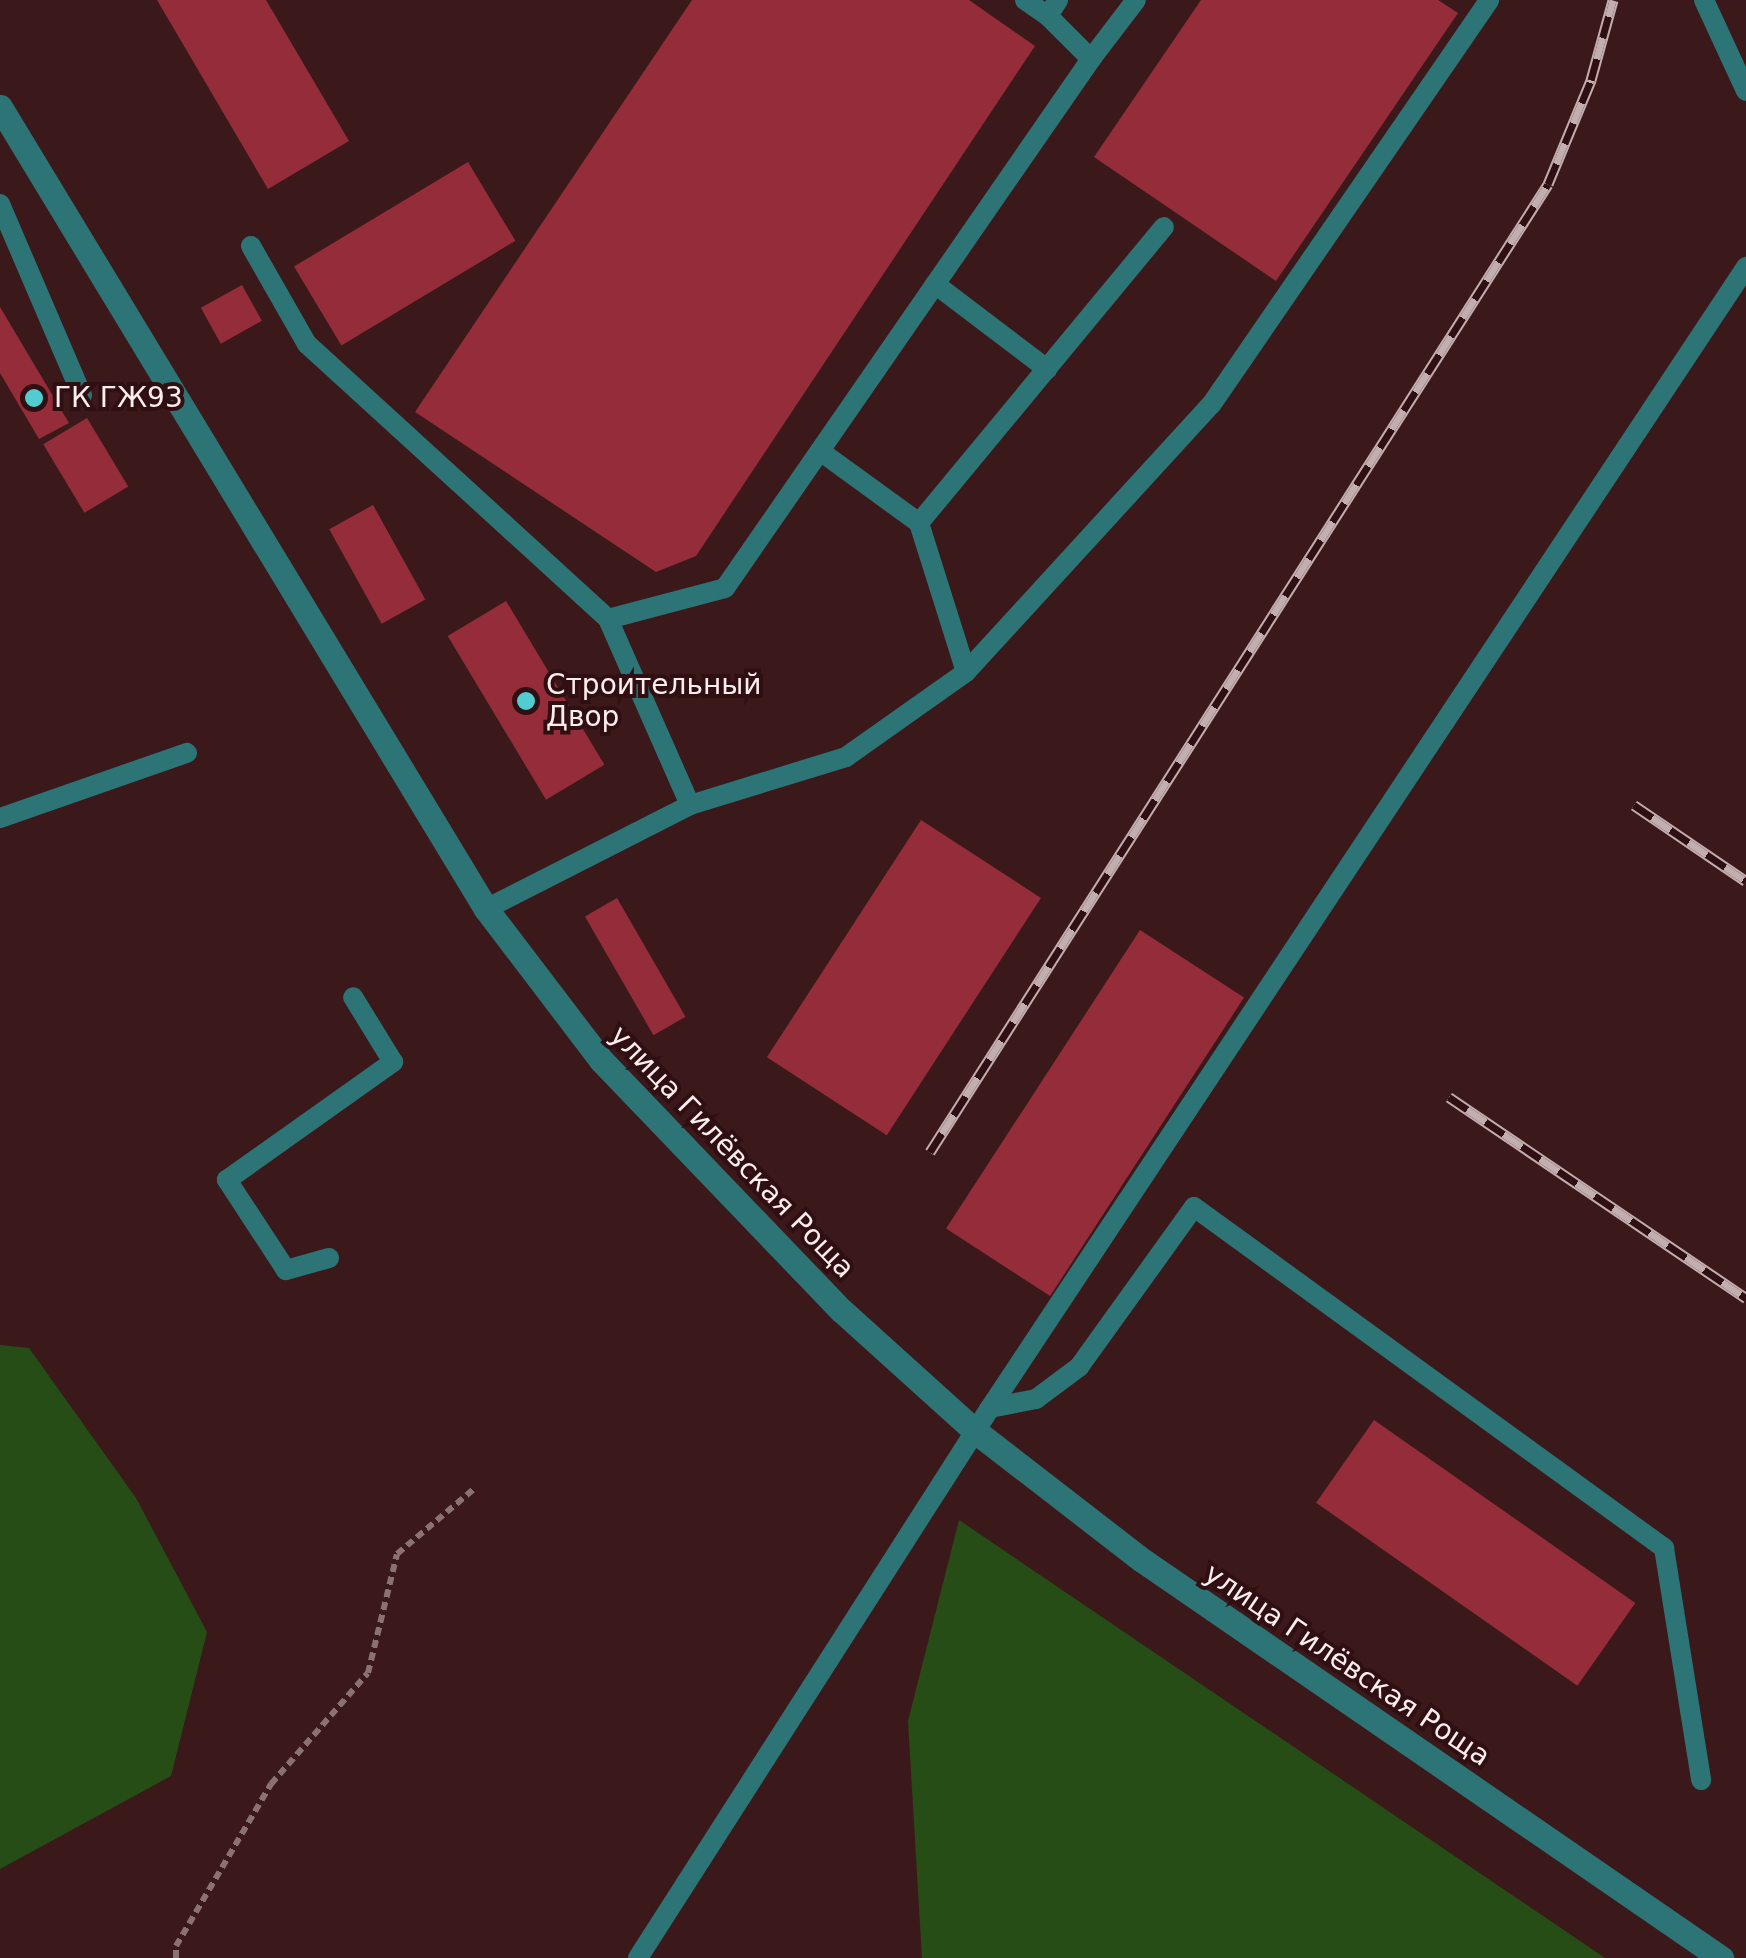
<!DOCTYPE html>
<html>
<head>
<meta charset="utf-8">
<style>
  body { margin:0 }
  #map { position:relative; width:1746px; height:1958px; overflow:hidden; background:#3b191b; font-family:"DejaVu Sans",sans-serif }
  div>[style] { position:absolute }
  .green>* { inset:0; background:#264d16 }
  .building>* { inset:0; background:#942d39; transform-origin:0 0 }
  .path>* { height:6px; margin-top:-3px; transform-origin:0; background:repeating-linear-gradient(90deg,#8b7172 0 8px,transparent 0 13px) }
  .service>* { height:20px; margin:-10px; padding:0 10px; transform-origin:10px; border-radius:10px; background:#2c7476 }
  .tertiary>* { height:25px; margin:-12.5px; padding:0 12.5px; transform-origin:12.5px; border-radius:12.5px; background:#2c7476 }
  .rail>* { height:11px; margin-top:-5.5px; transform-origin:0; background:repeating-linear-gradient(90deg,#300f12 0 22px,#c3aeaf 0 44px); box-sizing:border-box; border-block:2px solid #c3aeaf }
  .dots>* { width:28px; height:28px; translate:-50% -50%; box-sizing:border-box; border:5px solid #300f12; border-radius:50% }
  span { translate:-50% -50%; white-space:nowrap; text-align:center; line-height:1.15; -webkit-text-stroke:8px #300f12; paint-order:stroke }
  .poi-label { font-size:28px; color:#fdeeee }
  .left { translate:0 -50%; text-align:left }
  .street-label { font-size:28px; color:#fdeeee }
</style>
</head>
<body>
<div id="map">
  <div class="green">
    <div style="clip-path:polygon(0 1345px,29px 1348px,136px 1498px,207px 1632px,171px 1776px,0 1869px)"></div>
    <div style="clip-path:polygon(959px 1520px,1605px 1958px,922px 1958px,908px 1721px)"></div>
  </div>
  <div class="building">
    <div style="clip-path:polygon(157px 0,266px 0,349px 141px,268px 189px)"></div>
    <div style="clip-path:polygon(692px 0,969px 0,1035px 46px,696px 556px,656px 572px,415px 412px)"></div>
    <div style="clip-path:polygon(1201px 0,1438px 0,1458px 13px,1276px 281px,1094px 157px)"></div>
    <div style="left:468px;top:162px;width:92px;height:203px;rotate:59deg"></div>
    <div style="left:242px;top:285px;width:41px;height:47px;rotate:61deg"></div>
    <div style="clip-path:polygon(0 307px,69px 423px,39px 439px,0 373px)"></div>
    <div style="left:87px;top:418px;width:80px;height:51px;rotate:59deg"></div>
    <div style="left:373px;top:505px;width:108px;height:50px;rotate:61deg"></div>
    <div style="left:506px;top:601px;width:191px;height:68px;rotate:59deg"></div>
    <div style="left:921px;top:820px;width:143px;height:283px;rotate:33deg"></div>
    <div style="left:617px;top:898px;width:137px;height:37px;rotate:60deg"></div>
    <div style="left:1140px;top:930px;width:124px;height:356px;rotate:33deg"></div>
    <div style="left:1374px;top:1420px;width:319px;height:101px;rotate:35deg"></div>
  </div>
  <div class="path">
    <div style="left:176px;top:1958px;width:12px;rotate:-90deg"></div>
    <div style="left:176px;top:1946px;width:188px;rotate:-59.6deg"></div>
    <div style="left:271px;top:1784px;width:147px;rotate:-48.9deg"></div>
    <div style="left:368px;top:1673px;width:122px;rotate:-76.3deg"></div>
    <div style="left:397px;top:1554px;width:102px;rotate:-40.2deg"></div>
  </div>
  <div class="service">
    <div style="left:1025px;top:0;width:28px;rotate:35deg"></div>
    <div style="left:1704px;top:0;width:100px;rotate:65.2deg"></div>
    <div style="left:1091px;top:59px;width:74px;rotate:-52.7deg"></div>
    <div style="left:0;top:204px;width:208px;rotate:66.8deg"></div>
    <div style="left:251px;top:246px;width:113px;rotate:60.3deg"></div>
    <div style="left:307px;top:344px;width:408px;rotate:42.4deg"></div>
    <div style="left:608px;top:619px;width:203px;rotate:66.2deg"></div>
    <div style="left:935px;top:284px;width:141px;rotate:37.2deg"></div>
    <div style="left:820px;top:451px;width:122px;rotate:36deg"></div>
    <div style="left:919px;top:523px;width:156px;rotate:72.5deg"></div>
    <div style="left:919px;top:523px;width:384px;rotate:-50.4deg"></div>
    <div style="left:608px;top:619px;width:121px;rotate:-14.8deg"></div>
    <div style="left:725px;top:588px;width:643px;rotate:-55.32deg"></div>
    <div style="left:1091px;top:59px;width:61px;rotate:-135deg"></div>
    <div style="left:1048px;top:16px;width:19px;rotate:-58deg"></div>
    <div style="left:0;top:818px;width:198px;rotate:-19.2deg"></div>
    <div style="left:486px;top:909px;width:229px;rotate:-27deg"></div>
    <div style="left:690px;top:805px;width:163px;rotate:-17.1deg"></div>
    <div style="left:846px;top:757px;width:147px;rotate:-35.3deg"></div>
    <div style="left:966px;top:672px;width:362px;rotate:-47.5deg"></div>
    <div style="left:1211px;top:405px;width:491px;rotate:-55.5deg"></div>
    <div style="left:329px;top:1258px;width:45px;rotate:164.4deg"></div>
    <div style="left:286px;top:1270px;width:108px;rotate:-123.2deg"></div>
    <div style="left:227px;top:1180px;width:204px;rotate:-35.4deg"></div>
    <div style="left:393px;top:1062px;width:76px;rotate:-121.6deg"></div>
    <div style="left:990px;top:1408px;width:47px;rotate:-11.1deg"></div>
    <div style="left:1036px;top:1399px;width:54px;rotate:-36.7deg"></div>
    <div style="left:1079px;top:1367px;width:197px;rotate:-54.3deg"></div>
    <div style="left:1194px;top:1207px;width:581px;rotate:35.96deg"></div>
    <div style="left:1664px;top:1548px;width:235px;rotate:80.9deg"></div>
    <div style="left:638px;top:1958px;width:653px;rotate:-57.38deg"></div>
    <div style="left:990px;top:1408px;width:1369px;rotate:-56.47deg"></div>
  </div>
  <div class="tertiary">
    <div style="left:0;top:107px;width:938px;rotate:58.78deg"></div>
    <div style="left:486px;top:909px;width:190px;rotate:52.7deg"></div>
    <div style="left:601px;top:1060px;width:347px;rotate:46.2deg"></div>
    <div style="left:841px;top:1310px;width:181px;rotate:42.1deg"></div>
    <div style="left:975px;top:1431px;width:211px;rotate:37.7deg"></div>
    <div style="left:1142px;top:1560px;width:703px;rotate:34.5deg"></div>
  </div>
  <div class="rail">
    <div style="left:1634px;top:805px;width:135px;rotate:34.2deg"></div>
    <div style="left:1449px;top:1097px;width:359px;rotate:34.1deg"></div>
    <div style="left:930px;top:1152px;width:1148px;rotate:-57.44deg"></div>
    <div style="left:1548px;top:184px;width:113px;rotate:-67.5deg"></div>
    <div style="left:1591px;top:80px;width:83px;rotate:-74.6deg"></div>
  </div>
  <div class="dots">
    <div style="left:34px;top:398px;background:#52ccd0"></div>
    <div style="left:526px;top:701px;background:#52ccd0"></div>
  </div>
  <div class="poi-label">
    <span class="left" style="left:54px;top:398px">ГК ГЖ93</span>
    <span class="left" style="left:546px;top:701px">Строительный<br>Двор</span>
  </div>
  <div class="street-label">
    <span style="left:732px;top:1152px;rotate:46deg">улица Гилёвская Роща</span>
    <span style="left:1347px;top:1665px;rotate:34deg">улица Гилёвская Роща</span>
  </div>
</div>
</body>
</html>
